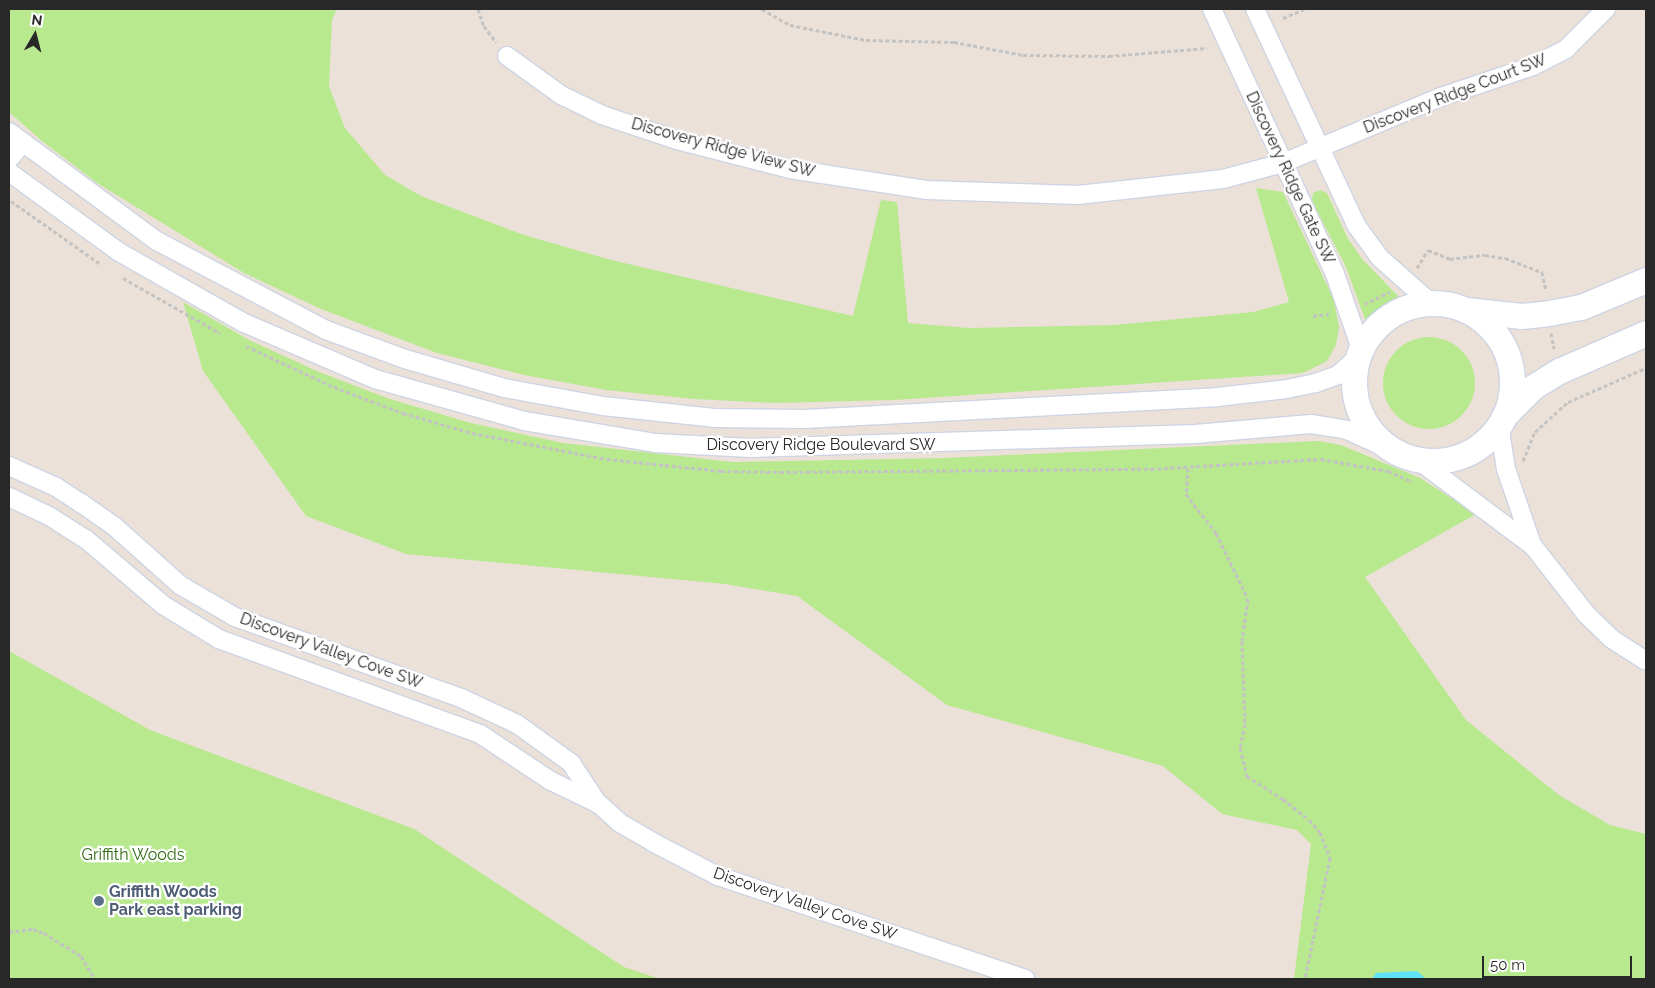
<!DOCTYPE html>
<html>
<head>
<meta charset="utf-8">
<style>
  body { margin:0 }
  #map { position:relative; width:1655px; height:988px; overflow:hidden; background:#ece1d8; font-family:Raleway,sans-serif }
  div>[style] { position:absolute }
  .green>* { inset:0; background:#b8e98f }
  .round { border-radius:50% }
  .water>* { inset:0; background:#60e2f9 }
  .path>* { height:3px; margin-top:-1.5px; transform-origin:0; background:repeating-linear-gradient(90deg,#c3c3c3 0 4px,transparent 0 6.5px) }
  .roads { filter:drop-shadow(1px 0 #cdd4e3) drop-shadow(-1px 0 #cdd4e3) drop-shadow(0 1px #cdd4e3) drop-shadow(0 -1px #cdd4e3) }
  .street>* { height:18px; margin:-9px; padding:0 9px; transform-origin:9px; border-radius:9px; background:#fff }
  .secondary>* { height:25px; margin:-12.5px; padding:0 12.5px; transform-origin:12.5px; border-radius:12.5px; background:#fff }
  .secondary>.ring { margin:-12.5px; padding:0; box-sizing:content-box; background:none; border:25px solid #fff; border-radius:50% }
  .dots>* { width:14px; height:14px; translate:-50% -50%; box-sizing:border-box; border:2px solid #fff; border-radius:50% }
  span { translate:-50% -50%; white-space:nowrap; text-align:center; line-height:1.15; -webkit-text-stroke:4.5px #fff; paint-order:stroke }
  .street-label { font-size:16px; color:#282828 }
  .park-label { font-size:16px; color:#2f6b13 }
  .service-label { font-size:16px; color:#4e5e75; font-weight:700 }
  .left { translate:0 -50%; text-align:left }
  .frame { position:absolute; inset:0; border:10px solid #282828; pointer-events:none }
  .north { position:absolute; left:10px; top:10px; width:50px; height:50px; -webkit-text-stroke:4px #fff; paint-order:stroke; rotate:8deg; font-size:14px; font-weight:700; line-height:20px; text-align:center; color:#282828 }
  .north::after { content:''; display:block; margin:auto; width:18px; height:22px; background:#282828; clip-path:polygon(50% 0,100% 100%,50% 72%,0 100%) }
  .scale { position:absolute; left:1482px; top:956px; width:150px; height:22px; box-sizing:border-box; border:2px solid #282828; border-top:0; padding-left:6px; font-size:15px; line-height:18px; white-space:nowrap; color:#282828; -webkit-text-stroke:4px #fff; paint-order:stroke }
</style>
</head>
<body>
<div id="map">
  <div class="green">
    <div style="clip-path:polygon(9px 9px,337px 9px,332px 20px,329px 86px,345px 128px,385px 175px,421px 196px,524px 235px,611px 260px,853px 316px,881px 200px,897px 202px,908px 323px,969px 328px,1114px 325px,1253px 312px,1289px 302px,1256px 188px,1283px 192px,1334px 300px,1339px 327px,1336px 345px,1327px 361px,1303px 373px,894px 400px,775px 403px,694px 399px,606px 390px,524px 375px,437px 353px,321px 309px,244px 273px,97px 183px,42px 141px,9px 112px)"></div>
    <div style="clip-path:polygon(1320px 190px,1327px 193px,1348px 239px,1363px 260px,1402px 300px,1366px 322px,1346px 267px,1312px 201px,1313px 193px)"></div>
    <div style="clip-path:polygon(183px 302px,249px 340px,319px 372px,390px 399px,471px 423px,563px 443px,732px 462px,943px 458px,1318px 441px,1341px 445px,1420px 478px,1476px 514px,1365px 577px,1466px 720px,1559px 795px,1610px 825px,1646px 834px,1646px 979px,1294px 979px,1311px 844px,1297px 830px,1222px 814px,1163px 766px,947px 705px,797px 596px,725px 584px,406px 554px,306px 516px,203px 371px)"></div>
    <div class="round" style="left:1383px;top:337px;width:92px;height:92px"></div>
    <div style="clip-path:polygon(9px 651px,150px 730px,414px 829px,624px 967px,660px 979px,9px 979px)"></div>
  </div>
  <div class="water">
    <div style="clip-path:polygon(1417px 971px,1426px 979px,1372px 979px,1376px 973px)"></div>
  </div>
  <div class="path">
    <div style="left:478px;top:9px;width:18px;rotate:71deg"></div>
    <div style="left:484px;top:26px;width:20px;rotate:53deg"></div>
    <div style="left:762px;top:9px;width:32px;rotate:30deg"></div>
    <div style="left:790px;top:25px;width:77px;rotate:11.2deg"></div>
    <div style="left:866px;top:40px;width:88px;rotate:1.3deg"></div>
    <div style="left:954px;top:42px;width:70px;rotate:10.7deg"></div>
    <div style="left:1023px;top:55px;width:86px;rotate:0.7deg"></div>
    <div style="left:1109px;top:56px;width:98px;rotate:-4.7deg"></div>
    <div style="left:1283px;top:18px;width:23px;rotate:-23deg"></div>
    <div style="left:11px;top:201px;width:108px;rotate:35.2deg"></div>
    <div style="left:1417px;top:268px;width:21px;rotate:-59deg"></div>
    <div style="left:1428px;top:250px;width:24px;rotate:22deg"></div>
    <div style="left:1450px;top:259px;width:35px;rotate:-7deg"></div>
    <div style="left:1485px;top:255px;width:20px;rotate:9deg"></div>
    <div style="left:1505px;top:258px;width:40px;rotate:21deg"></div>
    <div style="left:1542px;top:272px;width:19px;rotate:78deg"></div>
    <div style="left:123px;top:278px;width:112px;rotate:29.6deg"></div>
    <div style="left:1364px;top:304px;width:29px;rotate:-25deg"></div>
    <div style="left:1313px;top:316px;width:16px;rotate:-7deg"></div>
    <div style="left:1551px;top:333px;width:16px;rotate:79deg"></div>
    <div style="left:246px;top:346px;width:97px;rotate:25deg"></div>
    <div style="left:334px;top:387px;width:74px;rotate:20.6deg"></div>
    <div style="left:403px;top:413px;width:72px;rotate:16.2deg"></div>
    <div style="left:472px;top:433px;width:137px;rotate:10.9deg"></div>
    <div style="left:607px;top:459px;width:115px;rotate:6deg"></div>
    <div style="left:721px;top:471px;width:59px;rotate:1deg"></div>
    <div style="left:780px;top:472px;width:371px;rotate:-0.5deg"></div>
    <div style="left:1151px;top:469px;width:170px;rotate:-3.4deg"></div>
    <div style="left:1321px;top:459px;width:68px;rotate:10.2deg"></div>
    <div style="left:1388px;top:471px;width:27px;rotate:24deg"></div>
    <div style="left:1523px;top:461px;width:31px;rotate:-68deg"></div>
    <div style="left:1535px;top:432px;width:45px;rotate:-42.3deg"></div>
    <div style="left:1568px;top:402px;width:85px;rotate:-23.6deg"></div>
    <div style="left:1188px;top:468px;width:26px;rotate:94deg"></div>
    <div style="left:1186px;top:494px;width:49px;rotate:52.4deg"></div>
    <div style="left:1216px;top:533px;width:73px;rotate:64.1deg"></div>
    <div style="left:1248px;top:599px;width:42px;rotate:98.1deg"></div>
    <div style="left:1242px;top:641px;width:83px;rotate:87.9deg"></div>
    <div style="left:1245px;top:724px;width:25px;rotate:102deg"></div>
    <div style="left:1240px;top:748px;width:29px;rotate:76deg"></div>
    <div style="left:1247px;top:776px;width:43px;rotate:32.6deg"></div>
    <div style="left:1283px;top:799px;width:33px;rotate:39deg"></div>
    <div style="left:1309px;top:820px;width:16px;rotate:47deg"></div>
    <div style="left:1320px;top:832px;width:28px;rotate:69deg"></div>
    <div style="left:1330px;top:858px;width:124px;rotate:101.7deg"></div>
    <div style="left:9px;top:932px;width:24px;rotate:-7deg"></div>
    <div style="left:33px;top:929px;width:12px;rotate:20deg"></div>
    <div style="left:44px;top:933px;width:44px;rotate:31.9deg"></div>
    <div style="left:81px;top:956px;width:27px;rotate:59deg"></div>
  </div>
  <div class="roads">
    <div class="street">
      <div style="left:1212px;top:9px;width:292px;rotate:65.1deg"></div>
      <div style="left:1335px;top:274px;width:79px;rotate:70.9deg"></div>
      <div style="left:1255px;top:9px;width:238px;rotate:64.9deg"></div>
      <div style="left:1356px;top:225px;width:41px;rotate:54deg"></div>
      <div style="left:1380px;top:258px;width:69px;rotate:41.5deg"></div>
      <div style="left:507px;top:56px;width:67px;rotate:35.8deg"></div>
      <div style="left:561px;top:95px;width:46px;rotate:26deg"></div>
      <div style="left:602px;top:115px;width:79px;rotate:18.4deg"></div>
      <div style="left:677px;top:140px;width:117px;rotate:14.4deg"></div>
      <div style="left:790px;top:169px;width:139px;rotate:8.7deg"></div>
      <div style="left:927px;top:190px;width:151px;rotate:1.9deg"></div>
      <div style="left:1078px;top:195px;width:146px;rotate:-6.3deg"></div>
      <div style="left:1223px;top:179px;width:62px;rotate:-14.9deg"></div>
      <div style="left:1283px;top:163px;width:171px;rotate:-22.7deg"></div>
      <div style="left:1441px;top:97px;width:97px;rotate:-18.6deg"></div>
      <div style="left:1533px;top:66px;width:37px;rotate:-27deg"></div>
      <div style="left:1566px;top:49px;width:57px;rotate:-45deg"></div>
      <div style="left:9px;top:132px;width:184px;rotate:36.4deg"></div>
      <div style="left:157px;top:241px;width:191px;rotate:27.8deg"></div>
      <div style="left:326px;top:330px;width:84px;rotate:20.2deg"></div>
      <div style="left:405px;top:359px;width:103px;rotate:16.3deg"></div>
      <div style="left:504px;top:388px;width:101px;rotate:10.3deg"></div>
      <div style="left:603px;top:406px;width:114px;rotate:6.1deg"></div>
      <div style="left:716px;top:418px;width:88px;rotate:0.7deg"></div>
      <div style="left:804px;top:419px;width:414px;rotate:-3deg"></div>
      <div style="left:1217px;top:397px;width:70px;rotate:-6.5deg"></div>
      <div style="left:1287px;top:389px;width:30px;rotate:-12deg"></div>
      <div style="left:1316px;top:383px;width:23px;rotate:-20deg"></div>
      <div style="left:1338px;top:375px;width:27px;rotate:-42deg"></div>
      <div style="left:9px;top:159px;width:20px;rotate:-49deg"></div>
      <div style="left:9px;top:172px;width:136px;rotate:36deg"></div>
      <div style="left:119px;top:252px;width:142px;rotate:29.6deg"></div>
      <div style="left:242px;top:322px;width:145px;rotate:23.2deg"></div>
      <div style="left:375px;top:379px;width:155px;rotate:15.7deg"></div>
      <div style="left:524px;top:421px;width:134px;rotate:9.5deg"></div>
      <div style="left:656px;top:443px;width:94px;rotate:3deg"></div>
      <div style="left:750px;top:448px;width:445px;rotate:-1.8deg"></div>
      <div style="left:1195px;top:434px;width:116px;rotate:-4.9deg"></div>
      <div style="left:1311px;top:424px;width:36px;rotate:9deg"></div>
      <div style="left:1347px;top:430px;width:51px;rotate:24.5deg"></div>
      <div style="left:1499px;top:425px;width:45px;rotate:81deg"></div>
      <div style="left:1506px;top:469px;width:80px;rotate:71.1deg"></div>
      <div style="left:1418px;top:460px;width:144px;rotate:36.8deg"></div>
      <div style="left:1533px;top:546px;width:88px;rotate:52deg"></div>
      <div style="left:1587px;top:615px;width:35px;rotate:44deg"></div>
      <div style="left:1612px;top:639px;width:40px;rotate:32.9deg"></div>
      <div style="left:9px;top:466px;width:51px;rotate:24.1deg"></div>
      <div style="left:56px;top:487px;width:30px;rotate:33deg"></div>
      <div style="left:81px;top:503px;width:40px;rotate:34.9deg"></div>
      <div style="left:114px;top:526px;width:89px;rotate:41.8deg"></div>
      <div style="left:180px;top:585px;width:64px;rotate:30.2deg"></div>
      <div style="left:235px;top:617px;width:240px;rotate:19.7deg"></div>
      <div style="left:461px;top:698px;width:62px;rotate:24.9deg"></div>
      <div style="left:517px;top:724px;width:67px;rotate:35.8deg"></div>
      <div style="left:571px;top:763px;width:49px;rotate:56.6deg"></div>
      <div style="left:9px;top:497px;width:44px;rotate:25.4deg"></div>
      <div style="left:49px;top:516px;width:45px;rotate:32.3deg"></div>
      <div style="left:87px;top:540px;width:100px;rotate:40.5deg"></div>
      <div style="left:163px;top:605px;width:66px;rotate:31.3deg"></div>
      <div style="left:219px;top:639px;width:278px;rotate:20deg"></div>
      <div style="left:480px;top:734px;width:85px;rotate:33.5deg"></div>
      <div style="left:551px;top:781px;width:53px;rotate:25.6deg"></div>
      <div style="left:599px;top:804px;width:28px;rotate:42deg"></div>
      <div style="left:620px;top:823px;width:39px;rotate:30deg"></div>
      <div style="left:654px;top:843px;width:72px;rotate:27.3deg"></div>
      <div style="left:718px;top:876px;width:324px;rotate:18.5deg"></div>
    </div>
    <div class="secondary">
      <div class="ring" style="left:1354px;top:303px;width:133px;height:133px"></div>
      <div style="left:1466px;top:310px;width:56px;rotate:6.1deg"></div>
      <div style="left:1522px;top:316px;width:27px;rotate:-6deg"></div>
      <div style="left:1549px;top:313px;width:33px;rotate:-11deg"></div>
      <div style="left:1581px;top:307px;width:70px;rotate:-22.6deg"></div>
      <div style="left:1504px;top:416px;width:41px;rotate:-45deg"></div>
      <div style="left:1533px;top:387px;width:31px;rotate:-32deg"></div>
      <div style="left:1559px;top:371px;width:95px;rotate:-23.6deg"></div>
    </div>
  </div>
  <div class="dots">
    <div style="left:99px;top:901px;background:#5c6f8a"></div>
  </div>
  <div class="street-label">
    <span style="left:1455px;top:94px;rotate:-21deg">Discovery Ridge Court SW</span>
    <span style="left:723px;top:148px;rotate:15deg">Discovery Ridge View SW</span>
    <span style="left:1290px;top:178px;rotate:65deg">Discovery Ridge Gate SW</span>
    <span style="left:821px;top:445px">Discovery Ridge Boulevard SW</span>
    <span style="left:331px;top:651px;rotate:20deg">Discovery Valley Cove SW</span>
    <span style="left:805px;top:904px;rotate:19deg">Discovery Valley Cove SW</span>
  </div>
  <div class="park-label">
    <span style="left:133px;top:855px">Griffith Woods</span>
  </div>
  <div class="service-label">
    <span class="left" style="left:109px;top:901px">Griffith Woods<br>Park east parking</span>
  </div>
  <div class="frame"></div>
  <div class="north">N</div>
  <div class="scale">50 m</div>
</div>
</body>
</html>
